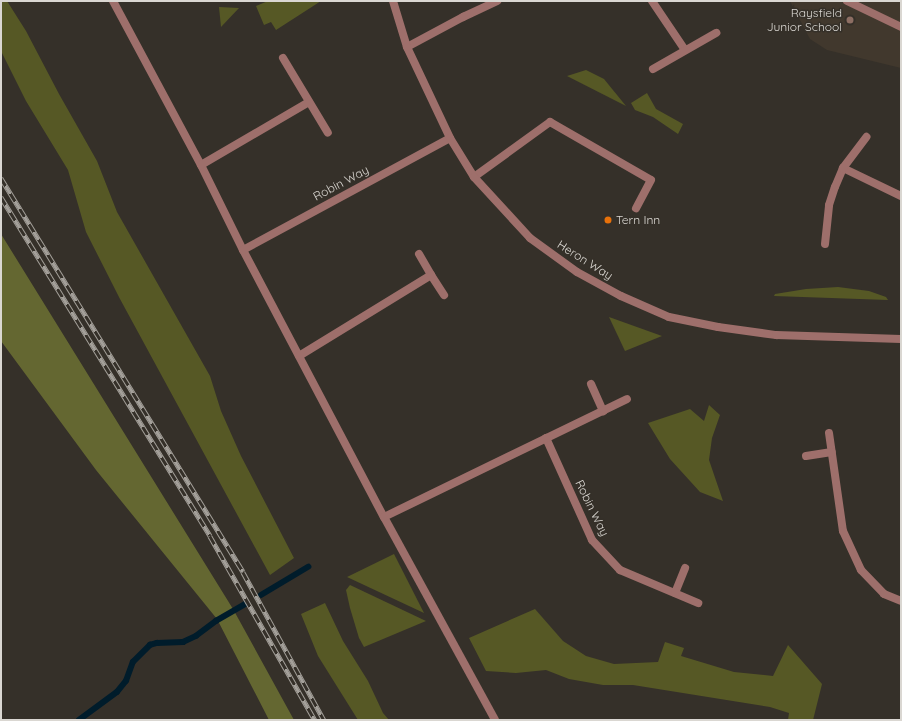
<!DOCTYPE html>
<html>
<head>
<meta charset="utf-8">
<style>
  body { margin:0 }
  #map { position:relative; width:902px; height:721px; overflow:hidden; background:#353029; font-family:Quicksand,sans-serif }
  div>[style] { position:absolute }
  .built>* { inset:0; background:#41382d }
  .green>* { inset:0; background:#565825 }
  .forest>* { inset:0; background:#646731 }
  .stream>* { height:5.5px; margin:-2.75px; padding:0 2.75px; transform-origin:2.75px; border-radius:2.75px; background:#001c2b }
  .service>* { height:8px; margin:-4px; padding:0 4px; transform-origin:4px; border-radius:4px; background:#9e6f6b }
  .minor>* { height:8px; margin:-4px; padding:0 4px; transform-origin:4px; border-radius:4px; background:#9e6f6b }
  .tertiary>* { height:8px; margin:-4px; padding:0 4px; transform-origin:4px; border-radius:4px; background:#9e6f6b }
  .rail>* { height:4.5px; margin-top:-2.25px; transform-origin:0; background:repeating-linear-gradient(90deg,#353029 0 9px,#a4a09a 0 18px); box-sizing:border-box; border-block:1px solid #a4a09a }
  .dots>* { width:11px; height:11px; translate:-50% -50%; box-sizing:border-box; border:2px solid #353029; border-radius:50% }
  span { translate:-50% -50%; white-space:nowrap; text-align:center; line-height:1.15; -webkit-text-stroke:3px #353029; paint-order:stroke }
  .poi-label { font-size:12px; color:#dad7d2 }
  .right { translate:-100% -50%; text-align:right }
  .left { translate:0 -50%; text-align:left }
  .street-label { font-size:12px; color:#dad7d2 }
  .frame { position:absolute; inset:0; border:2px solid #dad7d2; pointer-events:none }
</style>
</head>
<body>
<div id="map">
  <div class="built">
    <div style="clip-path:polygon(790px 1px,901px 1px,901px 68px,827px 50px,810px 39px)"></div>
  </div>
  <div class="green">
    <div style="clip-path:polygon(1px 1px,7px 1px,26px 31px,59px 94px,97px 161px,117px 212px,210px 376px,221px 411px,241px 456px,294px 558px,270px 575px,120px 299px,86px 232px,68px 170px,26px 101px,1px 51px)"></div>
    <div style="clip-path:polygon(268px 1px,321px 1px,276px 30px,271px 22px,264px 25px,256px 6px)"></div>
    <div style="clip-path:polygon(219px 7px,239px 8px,221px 27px)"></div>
    <div style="clip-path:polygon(586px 70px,604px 79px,626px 106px,567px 76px)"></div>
    <div style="clip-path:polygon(647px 93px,656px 109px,683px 124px,678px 134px,653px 117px,635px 110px,631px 103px)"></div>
    <div style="clip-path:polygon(838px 287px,869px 291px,886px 297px,888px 300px,774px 296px,775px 294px,806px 289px)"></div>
    <div style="clip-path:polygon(609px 317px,662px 336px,625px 351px)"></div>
    <div style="clip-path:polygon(709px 405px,720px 415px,712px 438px,709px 460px,723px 501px,700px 492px,670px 459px,648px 423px,690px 409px,704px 421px)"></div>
    <div style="clip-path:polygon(394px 554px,424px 613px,347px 577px)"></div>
    <div style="clip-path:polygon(350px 585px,426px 621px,364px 647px,359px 638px,350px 608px,346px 590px)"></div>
    <div style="clip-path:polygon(325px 603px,343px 641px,368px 681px,383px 713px,389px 720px,358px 720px,318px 656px,301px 614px)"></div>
    <div style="clip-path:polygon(535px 609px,563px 641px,586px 656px,614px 664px,658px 662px,665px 642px,684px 648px,681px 656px,734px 672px,773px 676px,788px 645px,822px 684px,813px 720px,788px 720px,789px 713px,770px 707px,633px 685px,603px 685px,569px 679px,546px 670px,516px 673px,486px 671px,469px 638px)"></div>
  </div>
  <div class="forest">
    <div style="clip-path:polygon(1px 234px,233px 609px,294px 720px,269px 720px,217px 619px,96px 470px,1px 341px)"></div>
  </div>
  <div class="stream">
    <div style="left:261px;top:595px;width:55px;rotate:-30.8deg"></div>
    <div style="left:79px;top:720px;width:47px;rotate:-36.4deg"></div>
    <div style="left:117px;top:692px;width:14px;rotate:-51deg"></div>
    <div style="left:126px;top:681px;width:20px;rotate:-70deg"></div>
    <div style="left:133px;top:662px;width:24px;rotate:-45deg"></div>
    <div style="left:150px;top:645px;width:7px;rotate:-16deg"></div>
    <div style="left:157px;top:643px;width:26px;rotate:-2deg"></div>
    <div style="left:183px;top:642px;width:14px;rotate:-25deg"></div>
    <div style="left:196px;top:636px;width:25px;rotate:-37deg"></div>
    <div style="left:216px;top:621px;width:34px;rotate:-30deg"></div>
  </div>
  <div class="service">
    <div style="left:847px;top:1px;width:60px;rotate:25.7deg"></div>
    <div style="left:474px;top:177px;width:94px;rotate:-35.9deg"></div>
    <div style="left:550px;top:122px;width:116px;rotate:29.9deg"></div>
    <div style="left:651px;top:180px;width:32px;rotate:118deg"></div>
  </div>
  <div class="minor">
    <div style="left:113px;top:1px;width:186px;rotate:61.8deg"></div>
    <div style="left:201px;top:165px;width:95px;rotate:63.7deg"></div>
    <div style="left:243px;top:250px;width:302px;rotate:62.2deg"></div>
    <div style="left:384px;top:517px;width:231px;rotate:61.3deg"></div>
    <div style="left:652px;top:1px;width:59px;rotate:56deg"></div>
    <div style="left:407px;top:47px;width:64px;rotate:-28.2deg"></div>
    <div style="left:463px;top:17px;width:38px;rotate:-25deg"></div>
    <div style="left:283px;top:58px;width:87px;rotate:59deg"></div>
    <div style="left:653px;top:69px;width:73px;rotate:-29.7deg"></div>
    <div style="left:201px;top:165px;width:125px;rotate:-30.3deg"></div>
    <div style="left:843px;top:168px;width:64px;rotate:25.8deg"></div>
    <div style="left:825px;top:244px;width:39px;rotate:-84deg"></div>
    <div style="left:829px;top:205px;width:19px;rotate:-72deg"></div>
    <div style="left:835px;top:187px;width:21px;rotate:-67deg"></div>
    <div style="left:843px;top:168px;width:39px;rotate:-53deg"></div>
    <div style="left:243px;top:250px;width:235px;rotate:-28.4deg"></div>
    <div style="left:419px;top:254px;width:24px;rotate:60deg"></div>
    <div style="left:299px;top:356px;width:155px;rotate:-31.5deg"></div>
    <div style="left:431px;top:275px;width:24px;rotate:57deg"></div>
    <div style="left:591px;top:384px;width:30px;rotate:66deg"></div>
    <div style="left:829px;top:433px;width:99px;rotate:81.9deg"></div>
    <div style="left:843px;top:531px;width:43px;rotate:65.2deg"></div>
    <div style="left:861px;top:570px;width:33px;rotate:46deg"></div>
    <div style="left:884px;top:594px;width:18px;rotate:22deg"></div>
    <div style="left:546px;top:438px;width:112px;rotate:65.7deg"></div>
    <div style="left:592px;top:540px;width:41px;rotate:47deg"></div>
    <div style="left:620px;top:570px;width:85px;rotate:22.9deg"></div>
    <div style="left:806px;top:456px;width:26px;rotate:-9deg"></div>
    <div style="left:384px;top:517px;width:270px;rotate:-25.9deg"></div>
    <div style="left:675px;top:593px;width:27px;rotate:-68deg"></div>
  </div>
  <div class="tertiary">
    <div style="left:393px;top:1px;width:48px;rotate:73.1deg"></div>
    <div style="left:407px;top:47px;width:101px;rotate:64.7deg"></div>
    <div style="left:450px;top:138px;width:46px;rotate:58.4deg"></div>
    <div style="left:474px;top:177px;width:83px;rotate:47.4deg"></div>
    <div style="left:530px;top:238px;width:58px;rotate:35.9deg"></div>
    <div style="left:577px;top:272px;width:50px;rotate:28.6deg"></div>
    <div style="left:621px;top:296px;width:52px;rotate:23.6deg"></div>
    <div style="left:669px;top:317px;width:50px;rotate:11.5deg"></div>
    <div style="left:718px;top:327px;width:59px;rotate:7.9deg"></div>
    <div style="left:776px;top:335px;width:125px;rotate:1.8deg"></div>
  </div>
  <div class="rail">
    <div style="left:1px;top:178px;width:462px;rotate:58.4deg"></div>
    <div style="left:243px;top:572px;width:169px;rotate:61.3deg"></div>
    <div style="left:1px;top:197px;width:398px;rotate:58.3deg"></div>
    <div style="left:210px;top:536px;width:212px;rotate:60.3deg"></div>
  </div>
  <div class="dots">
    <div style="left:850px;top:20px;background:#8d6e63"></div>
    <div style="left:608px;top:220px;background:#e8710a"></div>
  </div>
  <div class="poi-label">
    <span class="right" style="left:842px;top:20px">Raysfield<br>Junior School</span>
    <span class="left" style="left:616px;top:220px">Tern Inn</span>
  </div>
  <div class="street-label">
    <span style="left:341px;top:183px;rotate:-28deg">Robin Way</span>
    <span style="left:585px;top:260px;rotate:32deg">Heron Way</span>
    <span style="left:592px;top:508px;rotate:64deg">Robin Way</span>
  </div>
  <div class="frame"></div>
</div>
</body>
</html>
